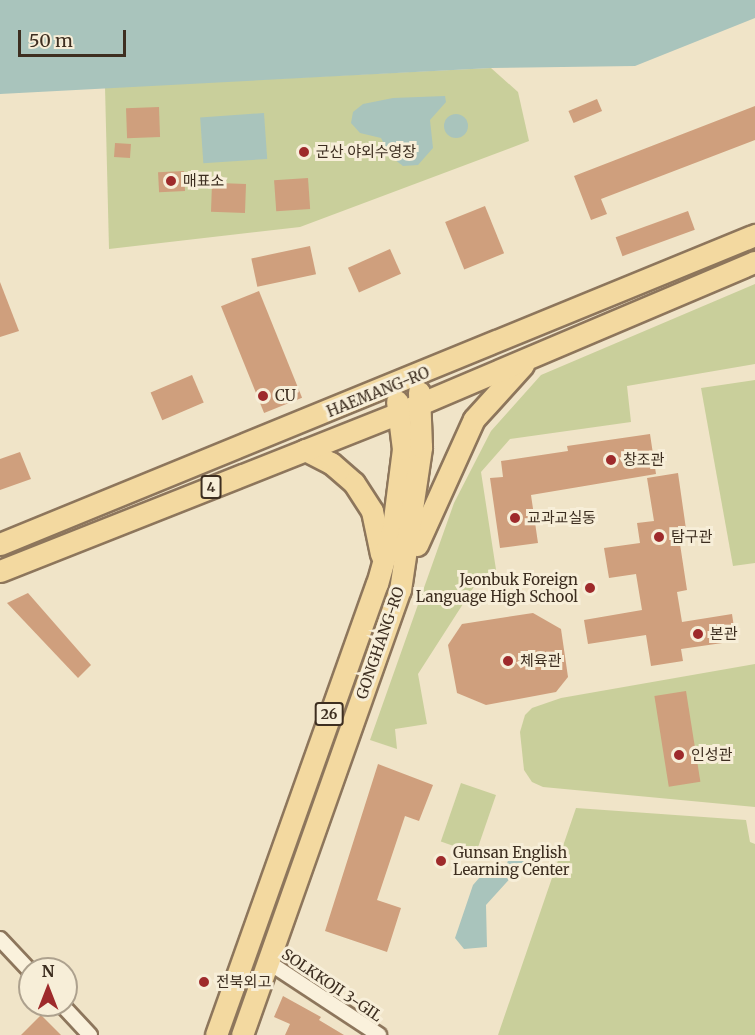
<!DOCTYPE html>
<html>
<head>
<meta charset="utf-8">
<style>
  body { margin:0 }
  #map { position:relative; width:755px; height:1035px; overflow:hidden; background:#f0e4c8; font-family:Merriweather,"Noto Sans KR",serif }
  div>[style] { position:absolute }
  .green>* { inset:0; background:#c9cf9b; transform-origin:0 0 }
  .water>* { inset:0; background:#a9c4bc; transform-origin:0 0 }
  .round { border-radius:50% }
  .building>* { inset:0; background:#cf9f7d; transform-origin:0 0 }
  .roads { filter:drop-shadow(2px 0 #8d765c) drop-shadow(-2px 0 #8d765c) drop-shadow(0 2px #8d765c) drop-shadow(0 -2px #8d765c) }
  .minor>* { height:14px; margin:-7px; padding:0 7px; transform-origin:7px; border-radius:7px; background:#faf1dc }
  .primary>* { height:21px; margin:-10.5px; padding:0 10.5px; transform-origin:10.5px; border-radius:10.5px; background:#f3d9a0 }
  .dots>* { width:16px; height:16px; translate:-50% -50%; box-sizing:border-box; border:3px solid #f7eed8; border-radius:50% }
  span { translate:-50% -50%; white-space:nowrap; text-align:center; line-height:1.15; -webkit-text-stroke:6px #f7eed8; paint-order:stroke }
  .shield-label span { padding:2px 4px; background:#f7eed8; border:2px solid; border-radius:4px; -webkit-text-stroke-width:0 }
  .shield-label { font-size:14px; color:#3d2e20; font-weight:700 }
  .poi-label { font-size:15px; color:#3d2e20 }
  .left { translate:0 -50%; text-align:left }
  .right { translate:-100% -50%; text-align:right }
  .street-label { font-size:15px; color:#3d2e20 }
  .north { position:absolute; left:18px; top:957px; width:60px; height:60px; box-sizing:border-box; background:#f7eed8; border:2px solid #ada18e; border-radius:50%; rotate:0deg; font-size:16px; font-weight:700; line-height:24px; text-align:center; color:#3d2e20 }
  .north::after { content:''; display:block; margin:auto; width:21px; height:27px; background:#9e2a2b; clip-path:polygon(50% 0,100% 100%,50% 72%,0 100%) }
  .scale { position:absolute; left:18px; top:30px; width:108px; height:27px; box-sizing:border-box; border:3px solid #3d2e20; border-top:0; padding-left:8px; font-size:18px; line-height:21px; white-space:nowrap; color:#3d2e20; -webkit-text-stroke:4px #f7eed8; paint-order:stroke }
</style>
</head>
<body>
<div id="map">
  <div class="green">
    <div style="clip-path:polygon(491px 68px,518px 92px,529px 141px,300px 227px,109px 249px,105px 87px)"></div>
    <div style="clip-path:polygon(755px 284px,755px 364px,627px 386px,631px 422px,510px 439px,481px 472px,497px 576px,479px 579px,418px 674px,427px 724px,395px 729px,397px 749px,370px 740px,454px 503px,491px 431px,541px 375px)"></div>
    <div style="clip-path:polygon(755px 380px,755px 563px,733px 566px,701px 388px)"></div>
    <div style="clip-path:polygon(755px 664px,755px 807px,543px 787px,532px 782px,524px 770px,520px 732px,525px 715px,532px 708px,561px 698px)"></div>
    <div style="left:461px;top:783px;width:37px;height:62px;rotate:19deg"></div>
    <div style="clip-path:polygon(576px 808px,746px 820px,750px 842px,755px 844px,755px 1035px,498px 1035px)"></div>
  </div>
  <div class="water">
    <div style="clip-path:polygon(0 0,755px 0,755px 18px,635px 66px,491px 68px,0 94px)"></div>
    <div style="clip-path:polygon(445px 96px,446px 102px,430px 120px,433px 148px,418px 165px,403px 166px,390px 156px,381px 138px,360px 133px,351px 123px,353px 112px,363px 104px,393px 98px)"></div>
    <div style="left:264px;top:113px;width:46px;height:64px;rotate:86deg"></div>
    <div class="round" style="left:444px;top:114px;width:24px;height:24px"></div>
    <div style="clip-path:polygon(521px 848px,525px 849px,524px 863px,486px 905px,487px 947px,464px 949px,455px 938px,473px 885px,480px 877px,499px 875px,506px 867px,510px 854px)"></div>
  </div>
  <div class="building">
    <div style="left:597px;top:99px;width:13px;height:31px;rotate:67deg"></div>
    <div style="clip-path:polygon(755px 106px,755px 140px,601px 199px,607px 214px,591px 220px,574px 176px)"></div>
    <div style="left:159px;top:107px;width:30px;height:33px;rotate:88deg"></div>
    <div style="left:115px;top:143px;width:16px;height:14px;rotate:4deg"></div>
    <div style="left:184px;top:171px;width:20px;height:26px;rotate:87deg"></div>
    <div style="left:308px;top:178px;width:31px;height:34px;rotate:86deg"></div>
    <div style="left:246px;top:184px;width:29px;height:34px;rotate:92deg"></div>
    <div style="left:485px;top:206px;width:51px;height:43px;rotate:68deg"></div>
    <div style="left:688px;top:211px;width:20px;height:77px;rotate:70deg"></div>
    <div style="left:310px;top:246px;width:29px;height:60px;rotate:78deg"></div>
    <div style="left:390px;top:249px;width:27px;height:46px;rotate:66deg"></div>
    <div style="clip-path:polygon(0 282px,19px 331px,0 337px)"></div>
    <div style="left:259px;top:291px;width:115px;height:41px;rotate:68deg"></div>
    <div style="left:192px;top:375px;width:30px;height:45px;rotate:67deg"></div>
    <div style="clip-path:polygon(650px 434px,656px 474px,531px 495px,538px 543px,500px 548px,490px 478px,503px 477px,501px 461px,568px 451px,567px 446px)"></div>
    <div style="clip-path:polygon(20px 452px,31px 479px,0 490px,0 459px)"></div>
    <div style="clip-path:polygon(678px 473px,686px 529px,678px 531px,687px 590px,677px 592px,682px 622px,732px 614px,736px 641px,681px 649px,683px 661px,651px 666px,646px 635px,588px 644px,584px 620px,642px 610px,636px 574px,609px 578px,604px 548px,640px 543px,637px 523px,654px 521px,647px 478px)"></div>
    <div style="clip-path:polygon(28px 593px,91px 665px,78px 678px,7px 603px)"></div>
    <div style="clip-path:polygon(533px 613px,561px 629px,568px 677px,556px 692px,486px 705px,457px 693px,448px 645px,462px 624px)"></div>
    <div style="left:686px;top:691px;width:92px;height:32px;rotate:81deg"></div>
    <div style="clip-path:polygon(378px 764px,433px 785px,419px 821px,405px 816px,377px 900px,401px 908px,387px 952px,325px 931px)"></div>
    <div style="clip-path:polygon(283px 996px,321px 1017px,319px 1020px,344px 1035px,285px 1035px,290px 1024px,274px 1017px)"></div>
    <div style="clip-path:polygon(41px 1015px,61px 1035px,21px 1035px)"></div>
  </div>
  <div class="roads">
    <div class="minor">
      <div style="left:0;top:939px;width:44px;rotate:46.8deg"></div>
      <div style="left:268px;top:962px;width:133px;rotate:33.3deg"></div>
      <div style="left:62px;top:1005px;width:41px;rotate:47deg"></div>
    </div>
    <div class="primary">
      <div style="left:305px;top:450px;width:29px;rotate:27deg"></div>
      <div style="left:331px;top:463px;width:30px;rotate:41deg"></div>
      <div style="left:354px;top:483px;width:33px;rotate:57deg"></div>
      <div style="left:372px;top:511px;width:44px;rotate:78.2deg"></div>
      <div style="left:0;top:544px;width:816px;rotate:-22.26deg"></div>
      <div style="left:417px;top:545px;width:138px;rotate:-65.7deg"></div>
      <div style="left:474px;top:419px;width:73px;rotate:-47.8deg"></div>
      <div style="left:0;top:571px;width:431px;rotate:-21.6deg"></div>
      <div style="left:401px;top:412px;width:384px;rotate:-23deg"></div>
      <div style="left:216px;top:1035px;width:479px;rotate:-70.4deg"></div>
      <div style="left:377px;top:584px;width:59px;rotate:-74.3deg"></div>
      <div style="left:393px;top:527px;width:79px;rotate:-82.7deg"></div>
      <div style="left:403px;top:449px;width:48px;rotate:-97.1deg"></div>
      <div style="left:242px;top:1035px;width:472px;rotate:-70.5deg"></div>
      <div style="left:400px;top:590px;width:145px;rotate:-81.6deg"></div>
      <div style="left:421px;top:447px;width:55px;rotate:-92.1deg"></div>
    </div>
  </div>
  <div class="dots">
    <div style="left:304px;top:152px;background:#9e2a2b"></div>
    <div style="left:171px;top:181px;background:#9e2a2b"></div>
    <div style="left:263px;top:396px;background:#9e2a2b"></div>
    <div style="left:611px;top:460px;background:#9e2a2b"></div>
    <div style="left:515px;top:518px;background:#9e2a2b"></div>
    <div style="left:659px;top:537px;background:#9e2a2b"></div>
    <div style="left:590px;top:588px;background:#9e2a2b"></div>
    <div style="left:698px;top:634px;background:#9e2a2b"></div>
    <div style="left:508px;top:661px;background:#9e2a2b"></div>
    <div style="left:679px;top:755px;background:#9e2a2b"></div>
    <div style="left:441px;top:861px;background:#9e2a2b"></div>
    <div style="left:204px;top:982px;background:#9e2a2b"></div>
  </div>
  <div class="shield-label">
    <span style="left:211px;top:487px">4</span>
    <span style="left:329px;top:714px">26</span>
  </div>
  <div class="poi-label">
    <span class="left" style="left:316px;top:152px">군산 야외수영장</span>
    <span class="left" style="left:183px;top:181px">매표소</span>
    <span class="left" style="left:275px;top:396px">CU</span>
    <span class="left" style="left:623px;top:460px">창조관</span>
    <span class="left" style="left:527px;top:518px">교과교실동</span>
    <span class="left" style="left:671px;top:537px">탐구관</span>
    <span class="right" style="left:578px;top:588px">Jeonbuk Foreign<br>Language High School</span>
    <span class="left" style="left:710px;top:634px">본관</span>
    <span class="left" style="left:520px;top:661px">체육관</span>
    <span class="left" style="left:691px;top:755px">인성관</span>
    <span class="left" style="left:453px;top:861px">Gunsan English<br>Learning Center</span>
    <span class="left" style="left:216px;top:982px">전북외고</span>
  </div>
  <div class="street-label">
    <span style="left:378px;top:392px;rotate:-22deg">HAEMANG-RO</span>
    <span style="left:380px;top:643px;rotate:-71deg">GONGHANG-RO</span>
    <span style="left:332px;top:985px;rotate:34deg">SOLKKOJI 3-GIL</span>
  </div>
  <div class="north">N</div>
  <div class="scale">50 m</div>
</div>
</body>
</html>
